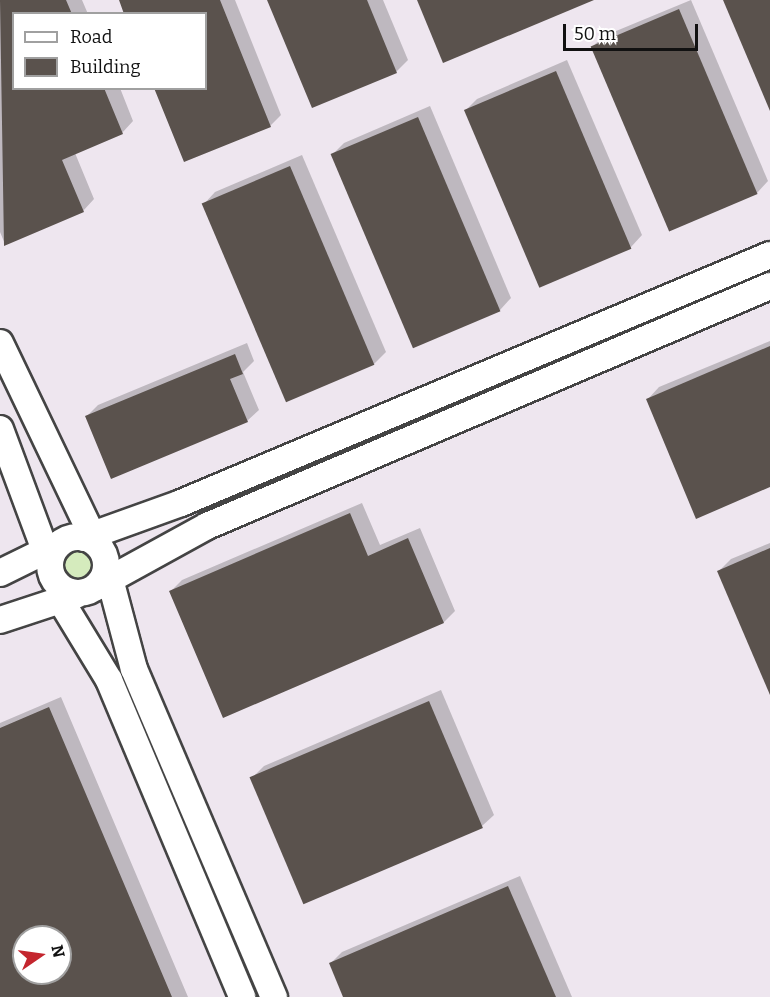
<!DOCTYPE html>
<html>
<head>
<meta charset="utf-8">
<style>
  body { margin:0 }
  #map { position:relative; width:770px; height:997px; overflow:hidden; background:#fffdf5; font-family:Bitter,serif }
  div>[style] { position:absolute }
  .industrial>* { inset:0; background:#eee6ef }
  .green>* { inset:0; background:#d5ebbd }
  .round { border-radius:50% }
  .shadow>* { inset:0; background:#0003 }
  .building>* { inset:0; background:#5a524d; transform-origin:0 0 }
  .roads { filter:drop-shadow(2px 0 #444) drop-shadow(-2px 0 #444) drop-shadow(0 2px #444) drop-shadow(0 -2px #444) }
  .minor>* { height:26px; margin:-13px; padding:0 13px; transform-origin:13px; border-radius:13px; background:#fff }
  .minor>.ring { margin:-13px; padding:0; box-sizing:content-box; background:none; border:26px solid #fff; border-radius:50% }
  span { translate:-50% -50%; white-space:nowrap; text-align:center; line-height:1.15; -webkit-text-stroke:6px #fff; paint-order:stroke }
  .legend { position:absolute; left:12px; top:12px; width:195px; height:78px; box-sizing:border-box; background:#fff; border:2px solid #a0a0a0; margin:0; padding:8px 10px; list-style:none; font-size:18px; color:#111 }
  .legend li { display:flex; align-items:center; gap:12px; height:30px }
  .legend b { width:30px; border:2px solid #a0a0a0 }
  .north { position:absolute; left:12px; top:925px; width:60px; height:60px; box-sizing:border-box; background:#fff; border:2px solid #a0a0a0; border-radius:50%; rotate:77deg; font-size:16px; font-weight:700; line-height:24px; text-align:center; color:#111 }
  .north::after { content:''; display:block; margin:auto; width:21px; height:27px; background:#c4262e; clip-path:polygon(50% 0,100% 100%,50% 72%,0 100%) }
  .scale { position:absolute; left:563px; top:24px; width:135px; height:27px; box-sizing:border-box; border:3px solid #111; border-top:0; padding-left:8px; font-size:18px; line-height:21px; white-space:nowrap; color:#111; -webkit-text-stroke:4px #fff; paint-order:stroke }
</style>
</head>
<body>
<div id="map">
  <div class="industrial">
    <div style="clip-path:polygon(evenodd,0 0,770px 0,770px 997px,0 997px,0 0,14px 14px,206px 14px,206px 88px,14px 88px,14px 14px,0 0,24px 937px,60px 937px,60px 973px,24px 973px,24px 937px)"></div>
  </div>
  <div class="green">
    <div class="round" style="left:61px;top:548px;width:34px;height:34px"></div>
  </div>
  <div class="shadow">
    <div style="clip-path:polygon(0 0,82px 0,88px 14px,14px 14px,14px 88px,120px 88px,133px 121px,122px 133px,75px 153px,94px 199px,83px 211px,5px 244px,0 232px)"></div>
    <div style="clip-path:polygon(120px 0,235px 0,281px 115px,270px 126px,206px 88px,206px 14px)"></div>
    <div style="clip-path:polygon(269px 0,383px 0,408px 60px,396px 72px)"></div>
    <div style="clip-path:polygon(691px 0,768px 181px,757px 193px,592px 47px,604px 36px)"></div>
    <div style="clip-path:polygon(567px 60px,642px 235px,631px 247px,466px 110px,477px 99px)"></div>
    <div style="clip-path:polygon(430px 106px,511px 298px,500px 310px,333px 154px,344px 143px)"></div>
    <div style="clip-path:polygon(302px 155px,386px 352px,374px 364px,204px 204px,215px 192px)"></div>
    <div style="clip-path:polygon(770px 341px,770px 486px,648px 399px,659px 387px)"></div>
    <div style="clip-path:polygon(247px 343px,254px 361px,243px 372px,259px 410px,247px 421px,87px 416px,98px 405px)"></div>
    <div style="clip-path:polygon(362px 503px,380px 545px,420px 528px,455px 611px,444px 622px,224px 716px,171px 591px,182px 580px)"></div>
    <div style="clip-path:polygon(770px 543px,770px 692px,719px 571px,731px 559px)"></div>
    <div style="clip-path:polygon(441px 690px,494px 815px,482px 826px,252px 778px,264px 766px)"></div>
    <div style="clip-path:polygon(evenodd,61px 697px,188px 997px,0 997px,0 723px,61px 697px,24px 937px,60px 937px,60px 973px,24px 973px,24px 937px)"></div>
    <div style="clip-path:polygon(520px 876px,572px 997px,345px 997px,331px 963px,342px 952px)"></div>
  </div>
  <div class="building">
    <div style="clip-path:polygon(0 0,66px 0,72px 14px,14px 14px,14px 88px,104px 88px,123px 134px,62px 160px,84px 212px,4px 246px)"></div>
    <div style="clip-path:polygon(119px 0,220px 0,271px 127px,184px 162px,154px 88px,206px 88px,206px 14px,124px 14px)"></div>
    <div style="clip-path:polygon(267px 0,367px 0,397px 73px,312px 108px)"></div>
    <div style="clip-path:polygon(417px 0,594px 0,443px 63px)"></div>
    <div style="clip-path:polygon(723px 0,770px 0,770px 111px)"></div>
    <div style="left:679px;top:9px;width:201px;height:96px;rotate:67deg"></div>
    <div style="left:556px;top:71px;width:193px;height:100px;rotate:67deg"></div>
    <div style="left:418px;top:117px;width:211px;height:95px;rotate:67deg"></div>
    <div style="left:290px;top:166px;width:216px;height:96px;rotate:67deg"></div>
    <div style="clip-path:polygon(770px 346px,770px 487px,696px 519px,646px 399px)"></div>
    <div style="clip-path:polygon(235px 354px,243px 374px,230px 379px,248px 422px,111px 479px,85px 416px)"></div>
    <div style="clip-path:polygon(350px 513px,368px 556px,408px 538px,444px 623px,223px 718px,169px 591px)"></div>
    <div style="clip-path:polygon(770px 548px,770px 695px,717px 571px)"></div>
    <div style="left:429px;top:701px;width:138px;height:195px;rotate:67deg"></div>
    <div style="clip-path:polygon(evenodd,49px 707px,172px 997px,0 997px,0 728px,49px 707px,24px 937px,60px 937px,60px 973px,24px 973px,24px 937px)"></div>
    <div style="clip-path:polygon(508px 886px,556px 997px,343px 997px,329px 963px)"></div>
  </div>
  <div class="roads">
    <div class="minor">
      <div style="left:0;top:343px;width:213px;rotate:64.4deg"></div>
      <div style="left:0;top:429px;width:129px;rotate:69.6deg"></div>
      <div class="ring" style="left:50px;top:537px;width:30px;height:30px"></div>
      <div style="left:84px;top:538px;width:103px;rotate:-19.8deg"></div>
      <div style="left:181px;top:503px;width:639px;rotate:-22.83deg"></div>
      <div style="left:0;top:573px;width:66px;rotate:-26.2deg"></div>
      <div style="left:110px;top:579px;width:93px;rotate:75.1deg"></div>
      <div style="left:134px;top:669px;width:357px;rotate:66.9deg"></div>
      <div style="left:96px;top:587px;width:127px;rotate:-28.8deg"></div>
      <div style="left:207px;top:526px;width:612px;rotate:-23.09deg"></div>
      <div style="left:61px;top:601px;width:92px;rotate:58.7deg"></div>
      <div style="left:109px;top:680px;width:344px;rotate:67.2deg"></div>
      <div style="left:0;top:620px;width:80px;rotate:-18.2deg"></div>
    </div>
  </div>
  <ul class="legend">
  <li><b style="height:8px;background:#fff"></b>Road</li>
  <li><b style="height:16px;background:#5a524d"></b>Building</li>
  </ul>
  <div class="north">N</div>
  <div class="scale">50 m</div>
</div>
</body>
</html>
